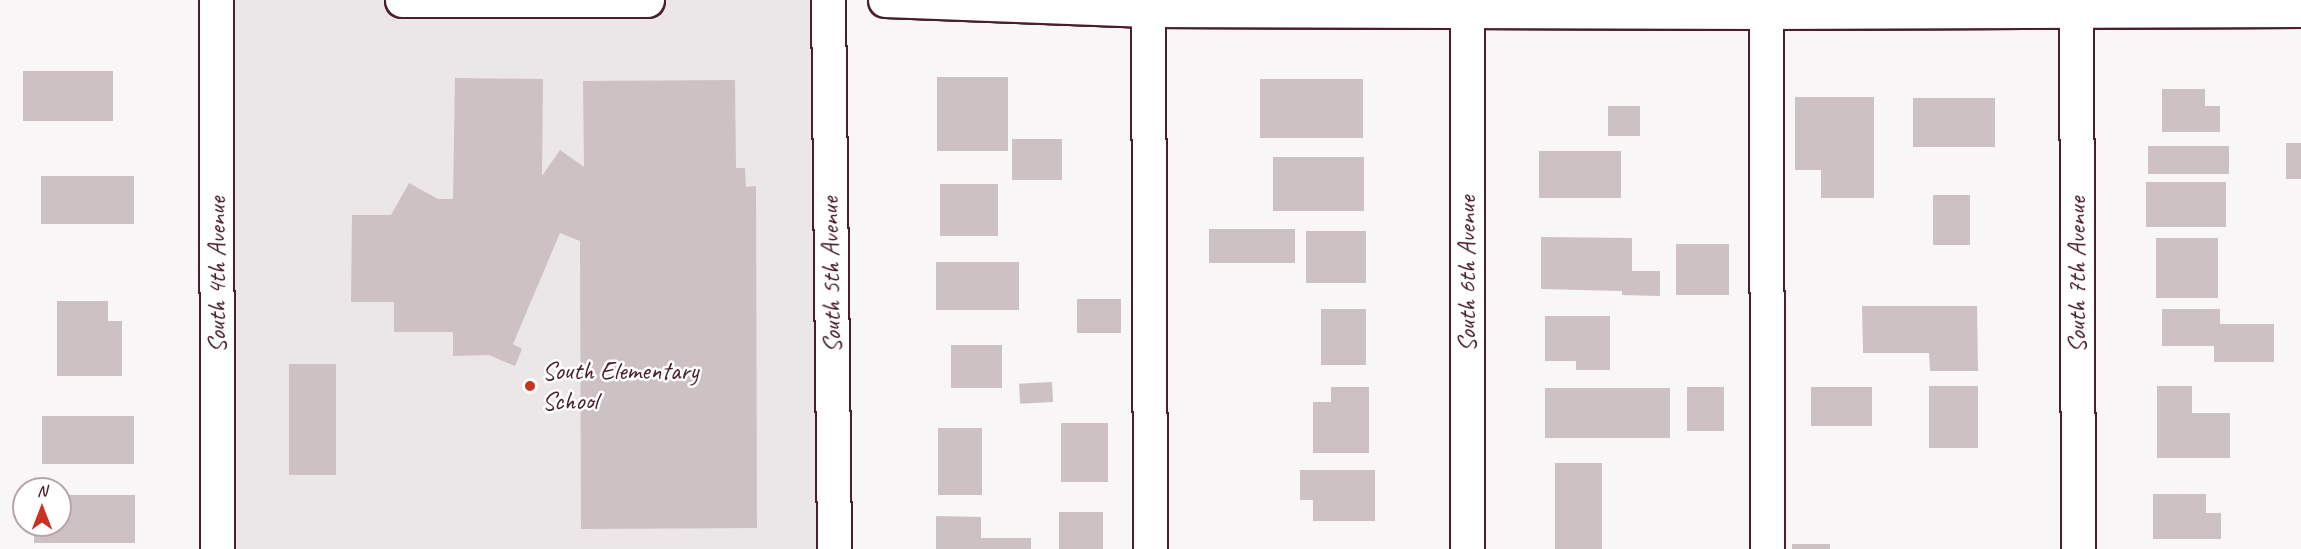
<!DOCTYPE html>
<html>
<head>
<meta charset="utf-8">
<style>
  body { margin:0 }
  #map { position:relative; width:2301px; height:549px; overflow:hidden; background:#f8f6f7; font-family:Caveat,sans-serif }
  div>[style] { position:absolute }
  .built>* { inset:0; background:#ebe6e8; transform-origin:0 0 }
  .building>* { inset:0; background:#cdc1c4; transform-origin:0 0 }
  .roads { filter:drop-shadow(2px 0 #4a1f2b) drop-shadow(-2px 0 #4a1f2b) drop-shadow(0 2px #4a1f2b) drop-shadow(0 -2px #4a1f2b) }
  .minor>* { height:33px; margin:-16.5px; padding:0 16.5px; transform-origin:16.5px; border-radius:16.5px; background:#fff }
  .major>* { height:33px; margin:-16.5px; padding:0 16.5px; transform-origin:16.5px; border-radius:16.5px; background:#fff }
  .dots>* { width:16px; height:16px; translate:-50% -50%; box-sizing:border-box; border:3px solid #fff; border-radius:50% }
  span { translate:-50% -50%; white-space:nowrap; text-align:center; line-height:1.15; -webkit-text-stroke:5px #fff; paint-order:stroke }
  .street-label { font-size:26px; color:#4a1f2b }
  .poi-label { font-size:26px; color:#4a1f2b }
  .left { translate:0 -50%; text-align:left }
  .north { position:absolute; left:12px; top:477px; width:60px; height:60px; box-sizing:border-box; background:#fff; border:2px solid #b7a5aa; border-radius:50%; rotate:0deg; font-size:16px; font-weight:700; line-height:24px; text-align:center; color:#4a1f2b }
  .north::after { content:''; display:block; margin:auto; width:21px; height:27px; background:#c8321e; clip-path:polygon(50% 0,100% 100%,50% 72%,0 100%) }
</style>
</head>
<body>
<div id="map">
  <div class="built">
    <div style="left:221px;top:0;width:613px;height:549px"></div>
  </div>
  <div class="building">
    <div style="left:23px;top:71px;width:90px;height:50px"></div>
    <div style="left:937px;top:77px;width:71px;height:74px"></div>
    <div style="clip-path:polygon(455px 78px,543px 79px,542px 176px,560px 150px,584px 167px,583px 81px,735px 80px,736px 168px,745px 168px,746px 187px,756px 186px,757px 528px,581px 529px,580px 241px,560px 233px,513px 344px,522px 349px,515px 366px,489px 355px,453px 356px,453px 332px,394px 332px,394px 302px,351px 302px,352px 215px,391px 215px,409px 183px,438px 199px,453px 199px)"></div>
    <div style="left:1260px;top:79px;width:103px;height:59px"></div>
    <div style="clip-path:polygon(2162px 89px,2205px 89px,2205px 106px,2220px 106px,2220px 132px,2162px 132px)"></div>
    <div style="clip-path:polygon(1795px 97px,1874px 97px,1874px 198px,1821px 198px,1821px 170px,1795px 170px)"></div>
    <div style="left:1913px;top:98px;width:82px;height:49px"></div>
    <div style="left:1608px;top:106px;width:32px;height:30px"></div>
    <div style="left:1062px;top:139px;width:41px;height:50px;rotate:90deg"></div>
    <div style="left:2286px;top:143px;width:15px;height:36px"></div>
    <div style="left:2148px;top:146px;width:81px;height:28px"></div>
    <div style="left:1539px;top:151px;width:82px;height:47px"></div>
    <div style="left:1273px;top:157px;width:91px;height:54px"></div>
    <div style="left:41px;top:176px;width:93px;height:48px"></div>
    <div style="left:2146px;top:182px;width:80px;height:45px"></div>
    <div style="left:940px;top:184px;width:58px;height:52px"></div>
    <div style="left:1933px;top:195px;width:37px;height:50px"></div>
    <div style="left:1209px;top:229px;width:86px;height:34px"></div>
    <div style="left:1306px;top:231px;width:60px;height:52px"></div>
    <div style="clip-path:polygon(1541px 237px,1632px 238px,1632px 271px,1660px 271px,1660px 296px,1622px 295px,1622px 291px,1541px 289px)"></div>
    <div style="left:2156px;top:238px;width:62px;height:60px"></div>
    <div style="left:1676px;top:244px;width:53px;height:51px"></div>
    <div style="left:936px;top:262px;width:83px;height:48px"></div>
    <div style="left:1077px;top:299px;width:44px;height:34px"></div>
    <div style="clip-path:polygon(57px 301px,108px 301px,108px 321px,122px 321px,122px 376px,57px 376px)"></div>
    <div style="clip-path:polygon(1862px 306px,1977px 306px,1978px 371px,1930px 371px,1929px 353px,1863px 353px)"></div>
    <div style="left:1321px;top:309px;width:45px;height:56px"></div>
    <div style="clip-path:polygon(2162px 309px,2220px 309px,2220px 324px,2274px 324px,2274px 362px,2214px 362px,2214px 346px,2162px 346px)"></div>
    <div style="clip-path:polygon(1545px 316px,1610px 316px,1610px 370px,1576px 370px,1576px 361px,1545px 361px)"></div>
    <div style="left:951px;top:345px;width:51px;height:43px"></div>
    <div style="left:289px;top:364px;width:47px;height:111px"></div>
    <div style="left:1052px;top:382px;width:20px;height:33px;rotate:87deg"></div>
    <div style="left:1929px;top:386px;width:49px;height:62px"></div>
    <div style="clip-path:polygon(2157px 386px,2192px 386px,2192px 413px,2230px 413px,2230px 458px,2157px 458px)"></div>
    <div style="clip-path:polygon(1331px 387px,1369px 387px,1369px 453px,1313px 453px,1313px 402px,1331px 402px)"></div>
    <div style="left:1687px;top:387px;width:37px;height:44px"></div>
    <div style="left:1811px;top:387px;width:61px;height:39px"></div>
    <div style="left:1545px;top:388px;width:125px;height:50px"></div>
    <div style="left:42px;top:416px;width:92px;height:48px"></div>
    <div style="left:1061px;top:423px;width:47px;height:59px"></div>
    <div style="left:938px;top:428px;width:44px;height:67px"></div>
    <div style="left:1555px;top:463px;width:47px;height:86px"></div>
    <div style="clip-path:polygon(1300px 470px,1375px 470px,1375px 521px,1313px 521px,1313px 500px,1300px 500px)"></div>
    <div style="clip-path:polygon(2153px 494px,2206px 494px,2206px 513px,2221px 513px,2221px 539px,2153px 539px)"></div>
    <div style="clip-path:polygon(60px 495px,135px 495px,135px 543px,34px 543px,34px 525px,60px 525px)"></div>
    <div style="left:1059px;top:512px;width:44px;height:37px"></div>
    <div style="clip-path:polygon(936px 516px,981px 517px,981px 538px,1031px 538px,1031px 549px,936px 549px)"></div>
    <div style="left:1792px;top:544px;width:38px;height:5px"></div>
  </div>
  <div class="roads">
    <div class="minor">
      <div style="left:402px;top:0;width:245px"></div>
      <div style="left:828px;top:0;width:549px;rotate:89.37deg"></div>
      <div style="left:885px;top:0;width:263px;rotate:2.2deg"></div>
      <div style="left:1148px;top:10px;width:618px;rotate:0.19deg"></div>
      <div style="left:1766px;top:12px;width:535px;rotate:-0.21deg"></div>
      <div style="left:1148px;top:0;width:549px;rotate:89.79deg"></div>
      <div style="left:1467px;top:0;width:549px;rotate:90deg"></div>
      <div style="left:1766px;top:0;width:549px;rotate:89.9deg"></div>
      <div style="left:2076px;top:0;width:549px;rotate:89.79deg"></div>
    </div>
    <div class="major">
      <div style="left:216px;top:0;width:549px;rotate:89.9deg"></div>
    </div>
  </div>
  <div class="dots">
    <div style="left:530px;top:386px;background:#c8321e"></div>
  </div>
  <div class="street-label">
    <span style="left:1467px;top:274px;rotate:-90deg">South 6th Avenue</span>
    <span style="left:217px;top:275px;rotate:-90deg">South 4th Avenue</span>
    <span style="left:831px;top:275px;rotate:-91deg">South 5th Avenue</span>
    <span style="left:2077px;top:275px;rotate:-90deg">South 7th Avenue</span>
  </div>
  <div class="poi-label">
    <span class="left" style="left:542px;top:386px">South Elementary<br>School</span>
  </div>
  <div class="north">N</div>
</div>
</body>
</html>
